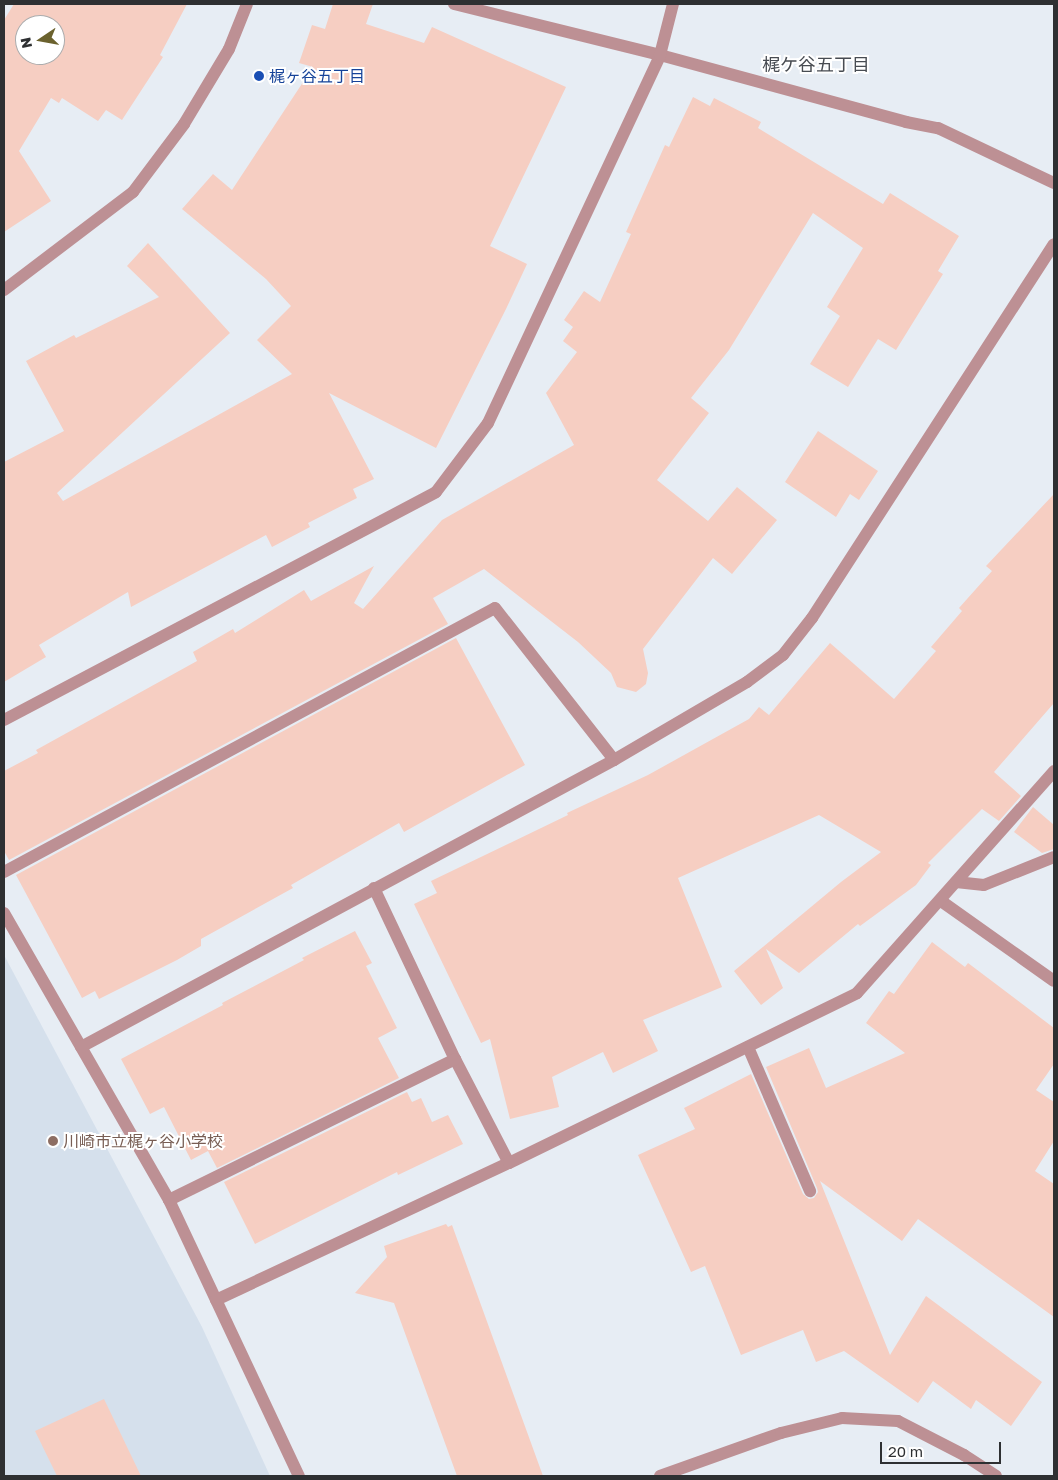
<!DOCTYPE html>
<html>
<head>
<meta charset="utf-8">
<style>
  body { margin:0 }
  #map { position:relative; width:1058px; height:1480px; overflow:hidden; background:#e7edf4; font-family:"Golos Text","Noto Sans JP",sans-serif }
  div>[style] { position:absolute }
  .built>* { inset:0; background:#d5e0ec }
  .building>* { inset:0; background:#f6cec2 }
  .minor>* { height:12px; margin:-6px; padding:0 6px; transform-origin:6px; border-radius:6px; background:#bd9094 }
  .dots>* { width:14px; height:14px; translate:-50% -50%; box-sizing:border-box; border:2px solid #fff; border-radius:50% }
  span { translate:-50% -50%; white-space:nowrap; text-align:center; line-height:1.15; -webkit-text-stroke:4px #fff; paint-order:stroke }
  .transit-label { font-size:16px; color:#164399 }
  .left { translate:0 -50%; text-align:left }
  .education-label { font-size:16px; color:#785e54 }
  .neighbourhood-label { font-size:18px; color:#484c52 }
  .frame { position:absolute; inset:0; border:5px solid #2e3032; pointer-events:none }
  .north { position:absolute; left:15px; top:15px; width:50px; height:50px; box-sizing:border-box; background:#fff; border:1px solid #abacad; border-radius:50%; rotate:258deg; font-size:14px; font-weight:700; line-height:20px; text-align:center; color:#2e3032 }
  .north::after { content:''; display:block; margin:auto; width:18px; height:22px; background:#6b622e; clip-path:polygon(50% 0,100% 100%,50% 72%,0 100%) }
  .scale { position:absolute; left:880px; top:1442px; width:121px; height:22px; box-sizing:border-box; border:2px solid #2e3032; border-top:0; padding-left:6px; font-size:15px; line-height:18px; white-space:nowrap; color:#2e3032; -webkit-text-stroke:4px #fff; paint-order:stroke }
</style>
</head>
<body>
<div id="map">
  <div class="built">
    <div style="clip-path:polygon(4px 955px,202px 1327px,270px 1476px,4px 1476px)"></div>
  </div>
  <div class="building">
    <div style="clip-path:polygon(evenodd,14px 4px,187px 4px,160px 55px,163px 57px,122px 120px,106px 110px,98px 121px,62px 98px,59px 103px,51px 98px,19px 151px,51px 201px,4px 232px,4px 20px,14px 4px,25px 25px,55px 25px,55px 55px,25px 55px,25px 25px)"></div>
    <div style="clip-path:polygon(333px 4px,373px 4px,366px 24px,424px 43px,432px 27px,566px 87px,490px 246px,527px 264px,506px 309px,436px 448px,329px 393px,374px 479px,353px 489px,357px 498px,308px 523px,310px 527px,272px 547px,266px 535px,131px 607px,128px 592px,39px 645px,46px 657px,4px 682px,4px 462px,64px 431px,26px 361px,74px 335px,76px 338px,159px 297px,127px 266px,148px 243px,230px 333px,57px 493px,63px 501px,292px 374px,257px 340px,291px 306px,266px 279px,182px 209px,213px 174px,232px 190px,313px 67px,299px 63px,312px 25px,325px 29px)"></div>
    <div style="clip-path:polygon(693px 97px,710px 106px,714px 98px,761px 122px,758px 128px,883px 204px,890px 193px,959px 236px,938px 271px,943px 274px,896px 350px,878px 339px,848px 387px,810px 364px,840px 316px,827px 307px,863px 248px,813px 213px,729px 350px,691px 398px,709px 413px,657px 480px,708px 521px,737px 487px,777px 520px,732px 574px,713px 558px,643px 649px,648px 673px,646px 684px,636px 692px,617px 687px,611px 673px,578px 642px,484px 569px,433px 598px,448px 624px,9px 860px,4px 851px,4px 771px,38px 753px,36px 750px,197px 661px,193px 652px,233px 629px,235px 633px,304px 590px,311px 601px,374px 566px,354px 603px,363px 609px,442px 520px,574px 445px,546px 393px,577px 352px,563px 341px,573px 327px,564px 320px,584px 291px,600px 302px,631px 234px,626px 232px,665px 145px,669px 147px)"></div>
    <div style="clip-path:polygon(818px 431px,878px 471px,859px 500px,850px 494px,836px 517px,785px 482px)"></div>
    <div style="clip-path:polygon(1054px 494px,1054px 703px,994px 772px,1021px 796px,999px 821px,982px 809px,928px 863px,931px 865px,916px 885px,860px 926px,858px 924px,799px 973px,766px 949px,783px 988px,761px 1005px,734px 971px,841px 882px,881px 852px,819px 815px,678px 878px,722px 987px,643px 1020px,658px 1051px,613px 1073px,603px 1052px,552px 1077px,559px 1107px,510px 1119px,490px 1039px,481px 1043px,414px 904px,437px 893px,431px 881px,568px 815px,567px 813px,648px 775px,749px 719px,759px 707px,769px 715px,830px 643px,894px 699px,936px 651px,931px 647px,962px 611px,959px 608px,992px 571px,986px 566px)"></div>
    <div style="clip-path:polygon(456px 638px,525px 765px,404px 832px,399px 823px,291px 885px,293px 888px,201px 939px,201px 946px,177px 960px,99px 999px,95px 991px,82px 998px,16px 875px)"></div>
    <div style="clip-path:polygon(1033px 807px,1054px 825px,1054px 849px,1042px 853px,1014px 832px)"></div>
    <div style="clip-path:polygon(355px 931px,372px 963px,366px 966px,397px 1028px,378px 1038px,399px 1078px,217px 1168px,208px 1151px,191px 1160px,164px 1107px,150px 1114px,121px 1059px,223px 1005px,222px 1003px,304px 960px,302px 958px)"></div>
    <div style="clip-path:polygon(932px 942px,965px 967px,968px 963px,1054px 1028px,1054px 1064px,1036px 1090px,1054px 1102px,1054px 1141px,1035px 1171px,1054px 1184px,1054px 1317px,918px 1219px,902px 1241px,820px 1181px,890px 1355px,926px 1296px,1042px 1382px,1011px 1426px,976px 1400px,971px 1409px,933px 1381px,918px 1403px,844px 1351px,816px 1362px,803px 1330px,741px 1355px,705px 1266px,691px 1272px,638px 1155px,695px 1129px,684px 1108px,751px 1074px,803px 1194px,809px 1199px,814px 1198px,818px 1192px,817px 1188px,766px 1067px,809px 1048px,826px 1088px,905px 1053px,866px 1023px,889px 991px,894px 994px)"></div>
    <div style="clip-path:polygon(407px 1092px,412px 1102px,421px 1098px,432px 1122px,448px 1115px,463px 1144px,398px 1175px,397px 1172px,255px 1244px,224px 1182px)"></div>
    <div style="clip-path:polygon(446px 1224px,448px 1227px,452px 1225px,543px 1476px,457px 1476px,394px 1303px,355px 1293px,387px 1257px,384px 1246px)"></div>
    <div style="clip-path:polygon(104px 1399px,141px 1476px,57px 1476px,35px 1431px)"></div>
  </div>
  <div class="minor">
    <div style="left:454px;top:4px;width:212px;rotate:13.9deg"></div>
    <div style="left:660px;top:55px;width:255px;rotate:15.2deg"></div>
    <div style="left:906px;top:122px;width:33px;rotate:11deg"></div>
    <div style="left:938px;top:128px;width:128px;rotate:25.4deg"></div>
    <div style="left:4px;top:290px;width:162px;rotate:-37.2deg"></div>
    <div style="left:133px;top:192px;width:85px;rotate:-53.1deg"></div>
    <div style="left:184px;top:124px;width:87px;rotate:-59deg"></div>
    <div style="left:229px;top:49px;width:48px;rotate:-68.2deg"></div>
    <div style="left:4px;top:720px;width:488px;rotate:-27.8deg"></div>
    <div style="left:436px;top:492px;width:86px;rotate:-53deg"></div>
    <div style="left:488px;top:423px;width:406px;rotate:-64.9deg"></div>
    <div style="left:660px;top:55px;width:53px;rotate:-75.7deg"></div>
    <div style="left:4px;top:872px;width:557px;rotate:-28.27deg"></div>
    <div style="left:495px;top:608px;width:193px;rotate:51.9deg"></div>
    <div style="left:956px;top:882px;width:28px;rotate:6deg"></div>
    <div style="left:984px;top:885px;width:75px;rotate:-21.8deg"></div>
    <div style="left:374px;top:888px;width:189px;rotate:64.7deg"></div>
    <div style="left:455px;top:1059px;width:117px;rotate:62.6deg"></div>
    <div style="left:941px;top:901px;width:138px;rotate:35.3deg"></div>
    <div style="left:4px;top:913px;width:331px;rotate:60.1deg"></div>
    <div style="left:169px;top:1200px;width:305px;rotate:64.8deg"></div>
    <div style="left:81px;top:1047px;width:605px;rotate:-28.3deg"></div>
    <div style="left:614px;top:760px;width:154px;rotate:-30.4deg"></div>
    <div style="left:747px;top:682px;width:45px;rotate:-36.9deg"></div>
    <div style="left:783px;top:655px;width:47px;rotate:-51.9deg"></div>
    <div style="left:812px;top:618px;width:445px;rotate:-57.1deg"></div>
    <div style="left:748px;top:1047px;width:157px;rotate:66.7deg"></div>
    <div style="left:169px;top:1200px;width:319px;rotate:-26.2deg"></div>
    <div style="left:216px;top:1300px;width:323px;rotate:-25.1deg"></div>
    <div style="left:509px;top:1163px;width:387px;rotate:-26deg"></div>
    <div style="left:857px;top:993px;width:297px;rotate:-48.4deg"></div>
    <div style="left:660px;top:1476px;width:128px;rotate:-19.6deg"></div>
    <div style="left:781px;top:1433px;width:63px;rotate:-13.8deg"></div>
    <div style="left:842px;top:1418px;width:56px;rotate:3.1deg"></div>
    <div style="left:898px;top:1421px;width:74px;rotate:27.3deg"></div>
    <div style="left:964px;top:1455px;width:38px;rotate:33deg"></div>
  </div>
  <div class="dots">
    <div style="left:259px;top:76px;background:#1a4fb4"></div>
    <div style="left:53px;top:1141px;background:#8d6e63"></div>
  </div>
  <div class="transit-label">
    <span class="left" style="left:269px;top:76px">梶ヶ谷五丁目</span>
  </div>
  <div class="education-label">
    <span class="left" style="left:63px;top:1141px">川崎市立梶ヶ谷小学校</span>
  </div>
  <div class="neighbourhood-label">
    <span style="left:816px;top:64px">梶ケ谷五丁目</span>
  </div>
  <div class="frame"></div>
  <div class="north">N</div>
  <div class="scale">20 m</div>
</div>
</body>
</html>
